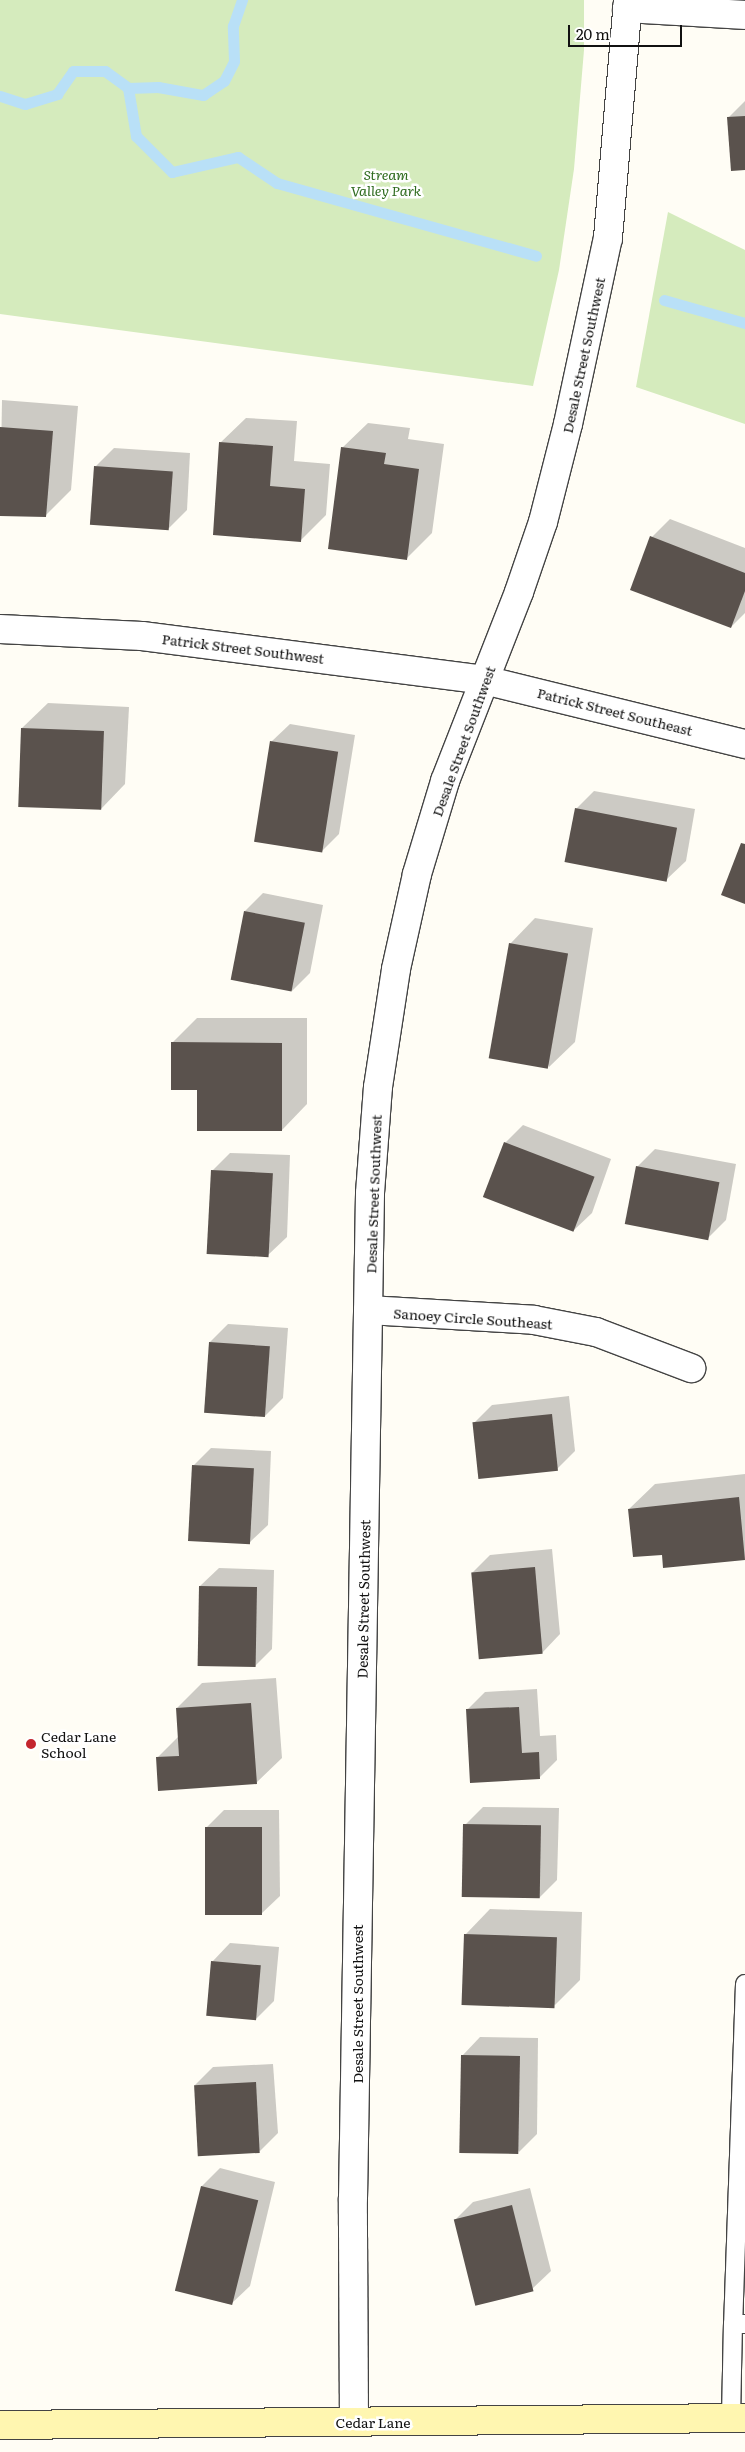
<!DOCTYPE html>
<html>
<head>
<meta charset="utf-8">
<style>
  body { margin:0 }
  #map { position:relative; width:745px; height:2452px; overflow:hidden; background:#fffdf5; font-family:Literata,serif }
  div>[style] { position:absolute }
  .green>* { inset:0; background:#d5ebbd }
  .shadow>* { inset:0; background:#0003 }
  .stream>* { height:11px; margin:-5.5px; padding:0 5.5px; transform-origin:5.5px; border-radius:5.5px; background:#b9e0f7 }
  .building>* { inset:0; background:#5a524d; transform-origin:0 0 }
  .roads { filter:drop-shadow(1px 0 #444) drop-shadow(-1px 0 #444) drop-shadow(0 1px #444) drop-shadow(0 -1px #444) }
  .service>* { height:18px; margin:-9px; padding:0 9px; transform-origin:9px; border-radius:9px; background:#fff }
  .minor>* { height:28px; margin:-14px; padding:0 14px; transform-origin:14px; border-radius:14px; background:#fff }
  .secondary>* { height:28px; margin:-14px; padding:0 14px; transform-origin:14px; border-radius:14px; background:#fff6b0 }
  .dots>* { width:14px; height:14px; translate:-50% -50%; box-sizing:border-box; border:2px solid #fff; border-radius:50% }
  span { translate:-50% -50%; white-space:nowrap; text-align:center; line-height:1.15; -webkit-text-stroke:5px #fff; paint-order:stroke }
  .park-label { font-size:14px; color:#2f6b1f; font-style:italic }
  .street-label { font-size:14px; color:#111 }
  .poi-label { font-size:14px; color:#111 }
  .left { translate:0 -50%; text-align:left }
  .scale { position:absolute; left:568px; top:25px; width:114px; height:22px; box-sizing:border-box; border:2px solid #111; border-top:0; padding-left:6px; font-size:15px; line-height:18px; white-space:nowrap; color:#111; -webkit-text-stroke:4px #fff; paint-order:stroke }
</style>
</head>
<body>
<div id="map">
  <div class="green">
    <div style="clip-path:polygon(0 0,584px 0,584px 50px,574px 169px,559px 270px,533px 386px,0 314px)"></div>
    <div style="clip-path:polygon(668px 212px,745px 250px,745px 424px,636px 387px)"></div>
  </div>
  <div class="shadow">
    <div style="clip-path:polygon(745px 101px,745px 169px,728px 118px)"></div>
    <div style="clip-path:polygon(2px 400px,78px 406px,71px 490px,46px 515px,0 515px)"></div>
    <div style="clip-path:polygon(246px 418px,297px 421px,294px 461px,330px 464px,326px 515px,300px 541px,220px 443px)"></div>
    <div style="clip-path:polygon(368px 423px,410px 428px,408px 439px,444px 444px,432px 533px,407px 558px,342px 448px)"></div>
    <div style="clip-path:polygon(114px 448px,190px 453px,187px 510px,169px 528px,96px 466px)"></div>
    <div style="clip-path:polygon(670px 519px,745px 548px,745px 613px,731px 627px,652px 537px)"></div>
    <div style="clip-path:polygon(48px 703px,129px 707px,125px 784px,100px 810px,22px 728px)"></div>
    <div style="clip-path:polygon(290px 724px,355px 735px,339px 834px,321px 852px,271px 742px)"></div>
    <div style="clip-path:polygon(594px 791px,695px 809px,686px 861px,667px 879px,576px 809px)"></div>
    <div style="clip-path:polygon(263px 893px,323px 905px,310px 973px,292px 991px,245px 911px)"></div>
    <div style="clip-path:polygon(535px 918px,593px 928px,575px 1042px,549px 1067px,510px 944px)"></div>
    <div style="clip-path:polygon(197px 1018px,307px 1018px,307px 1104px,282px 1130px,198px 1088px,172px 1043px)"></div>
    <div style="clip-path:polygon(523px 1125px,611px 1159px,592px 1213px,573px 1231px,505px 1143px)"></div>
    <div style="clip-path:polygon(655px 1149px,736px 1164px,726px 1220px,708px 1238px,637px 1167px)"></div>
    <div style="clip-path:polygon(230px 1153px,290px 1155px,287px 1237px,268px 1255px,212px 1171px)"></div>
    <div style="clip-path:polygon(228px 1324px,288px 1328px,283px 1398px,265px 1416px,210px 1342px)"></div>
    <div style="clip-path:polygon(569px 1396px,575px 1451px,557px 1469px,474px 1423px,492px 1405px)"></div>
    <div style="clip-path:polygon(211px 1448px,271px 1451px,268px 1525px,249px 1543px,193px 1466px)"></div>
    <div style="clip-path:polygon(745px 1474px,745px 1559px,665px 1567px,663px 1553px,629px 1509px,655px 1484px)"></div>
    <div style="clip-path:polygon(552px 1549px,560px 1634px,542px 1653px,472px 1573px,490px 1555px)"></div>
    <div style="clip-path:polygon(219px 1568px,274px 1570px,272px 1649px,254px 1667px,200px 1586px)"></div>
    <div style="clip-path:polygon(276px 1678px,282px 1758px,256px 1783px,157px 1758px,179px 1736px,177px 1708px,202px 1683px)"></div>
    <div style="clip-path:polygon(537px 1689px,540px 1736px,556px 1735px,557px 1760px,539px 1778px,467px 1710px,485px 1692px)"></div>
    <div style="clip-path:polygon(483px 1807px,559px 1808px,557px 1880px,539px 1898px,465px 1825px)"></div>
    <div style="clip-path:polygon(224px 1810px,279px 1810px,280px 1896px,261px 1914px,206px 1828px)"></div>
    <div style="clip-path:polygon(490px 1909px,582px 1912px,580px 1980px,555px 2005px,465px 1935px)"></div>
    <div style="clip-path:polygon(230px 1943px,279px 1947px,274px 2001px,256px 2019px,212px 1962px)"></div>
    <div style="clip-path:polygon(480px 2037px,538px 2038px,537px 2134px,519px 2152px,462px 2056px)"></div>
    <div style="clip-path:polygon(273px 2064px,278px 2133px,260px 2151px,195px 2085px,213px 2067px)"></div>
    <div style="clip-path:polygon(220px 2168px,275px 2182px,250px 2286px,231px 2304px,176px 2290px,202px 2186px)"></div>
    <div style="clip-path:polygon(530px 2188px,551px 2271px,532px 2289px,455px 2220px,473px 2202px)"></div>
  </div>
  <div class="stream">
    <div style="left:128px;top:88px;width:49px;rotate:80.5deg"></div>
    <div style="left:136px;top:136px;width:51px;rotate:45deg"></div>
    <div style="left:172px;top:172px;width:68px;rotate:-12.8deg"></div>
    <div style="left:238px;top:157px;width:47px;rotate:33.7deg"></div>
    <div style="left:277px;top:183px;width:269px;rotate:15.7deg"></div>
    <div style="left:0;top:96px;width:26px;rotate:18deg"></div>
    <div style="left:25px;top:104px;width:34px;rotate:-17deg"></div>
    <div style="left:57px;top:94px;width:28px;rotate:-55deg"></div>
    <div style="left:73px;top:71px;width:32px"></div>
    <div style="left:105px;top:71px;width:29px;rotate:36deg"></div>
    <div style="left:128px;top:88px;width:30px;rotate:-2deg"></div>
    <div style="left:158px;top:87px;width:46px;rotate:10.1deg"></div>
    <div style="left:203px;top:95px;width:25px;rotate:-34deg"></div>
    <div style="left:224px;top:81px;width:22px;rotate:-63deg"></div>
    <div style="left:234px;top:61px;width:35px;rotate:-92deg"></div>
    <div style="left:233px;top:26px;width:28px;rotate:-71deg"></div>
    <div style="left:664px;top:300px;width:84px;rotate:15.9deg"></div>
  </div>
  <div class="building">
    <div style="clip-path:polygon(745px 116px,745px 170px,731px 171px,727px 117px)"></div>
    <div style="clip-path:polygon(0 427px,53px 431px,46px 517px,0 516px)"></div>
    <div style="clip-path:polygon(219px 442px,273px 446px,270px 486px,305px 489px,301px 542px,213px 535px)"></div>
    <div style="clip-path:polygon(341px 447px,386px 453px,384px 464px,419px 469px,407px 560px,328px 549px)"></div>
    <div style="left:94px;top:466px;width:79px;height:59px;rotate:4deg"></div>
    <div style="clip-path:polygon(650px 536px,745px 573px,745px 591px,731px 628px,630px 590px)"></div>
    <div style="left:21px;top:728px;width:83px;height:79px;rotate:2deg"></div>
    <div style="left:270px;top:741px;width:69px;height:102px;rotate:9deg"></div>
    <div style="left:575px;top:808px;width:104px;height:55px;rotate:11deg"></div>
    <div style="clip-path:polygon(741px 843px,745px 844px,745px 904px,721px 895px)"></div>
    <div style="left:244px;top:911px;width:62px;height:70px;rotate:11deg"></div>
    <div style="left:509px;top:943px;width:60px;height:117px;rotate:10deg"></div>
    <div style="clip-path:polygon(171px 1042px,282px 1043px,282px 1131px,197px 1131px,197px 1090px,171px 1090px)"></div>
    <div style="left:504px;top:1142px;width:97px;height:59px;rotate:21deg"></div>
    <div style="left:636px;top:1166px;width:85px;height:59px;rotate:11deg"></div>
    <div style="left:211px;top:1170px;width:62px;height:84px;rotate:3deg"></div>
    <div style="left:209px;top:1342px;width:61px;height:71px;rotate:4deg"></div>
    <div style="left:552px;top:1414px;width:57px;height:80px;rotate:84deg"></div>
    <div style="left:192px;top:1465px;width:62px;height:76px;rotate:3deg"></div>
    <div style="clip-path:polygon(739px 1497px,745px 1560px,663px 1568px,662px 1555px,633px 1557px,628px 1509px)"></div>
    <div style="left:535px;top:1567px;width:87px;height:64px;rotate:85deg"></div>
    <div style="left:199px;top:1586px;width:58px;height:80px;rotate:1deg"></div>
    <div style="clip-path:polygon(251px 1703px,257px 1784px,158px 1791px,156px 1757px,179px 1756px,176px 1708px)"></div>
    <div style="clip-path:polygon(519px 1707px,522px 1753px,539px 1752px,540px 1779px,470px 1783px,466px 1709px)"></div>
    <div style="left:463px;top:1824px;width:78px;height:73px;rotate:1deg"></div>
    <div style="left:262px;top:1827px;width:88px;height:57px;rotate:90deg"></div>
    <div style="left:464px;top:1934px;width:93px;height:71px;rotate:2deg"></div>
    <div style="left:211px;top:1961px;width:50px;height:55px;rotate:5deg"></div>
    <div style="left:461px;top:2055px;width:59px;height:98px;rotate:1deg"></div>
    <div style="left:256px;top:2082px;width:71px;height:62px;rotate:87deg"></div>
    <div style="left:201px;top:2186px;width:59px;height:108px;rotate:14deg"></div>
    <div style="left:512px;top:2205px;width:89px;height:60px;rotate:76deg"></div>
  </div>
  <div class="roads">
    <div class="service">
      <div style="left:745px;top:1984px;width:340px;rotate:92deg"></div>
      <div style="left:733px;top:2324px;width:12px"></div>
      <div style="left:731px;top:2418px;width:94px;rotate:-88.8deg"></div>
    </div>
    <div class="minor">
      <div style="left:627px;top:8px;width:118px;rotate:3.4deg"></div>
      <div style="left:0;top:629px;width:142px;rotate:2.8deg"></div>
      <div style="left:142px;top:636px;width:345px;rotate:7.3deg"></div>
      <div style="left:484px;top:680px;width:269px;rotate:13.8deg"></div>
      <div style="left:368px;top:1310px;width:166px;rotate:3.4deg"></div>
      <div style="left:534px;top:1320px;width:63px;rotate:11deg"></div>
      <div style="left:596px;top:1332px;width:102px;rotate:20.8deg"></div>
      <div style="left:354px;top:2422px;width:224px;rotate:-90.3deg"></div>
      <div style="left:353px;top:2198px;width:1005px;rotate:-89.03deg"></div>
      <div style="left:370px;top:1193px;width:106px;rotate:-85.7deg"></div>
      <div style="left:378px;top:1087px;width:119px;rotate:-81.3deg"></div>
      <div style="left:396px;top:969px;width:97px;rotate:-77.5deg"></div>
      <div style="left:417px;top:874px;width:97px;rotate:-73.2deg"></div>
      <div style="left:445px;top:781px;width:203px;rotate:-68.6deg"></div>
      <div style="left:519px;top:592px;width:74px;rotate:-71.1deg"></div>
      <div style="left:543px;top:522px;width:101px;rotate:-75.7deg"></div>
      <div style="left:568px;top:424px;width:190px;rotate:-77.9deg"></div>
      <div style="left:608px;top:238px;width:239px;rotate:-85.2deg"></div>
    </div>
    <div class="secondary">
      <div style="left:0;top:2425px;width:745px;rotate:-0.54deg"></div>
    </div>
  </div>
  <div class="dots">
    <div style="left:31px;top:1744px;background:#c4262e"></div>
  </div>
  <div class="park-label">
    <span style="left:386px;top:182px">Stream<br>Valley Park</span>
  </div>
  <div class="street-label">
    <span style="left:583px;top:355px;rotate:-78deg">Desale Street Southwest</span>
    <span style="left:243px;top:648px;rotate:7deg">Patrick Street Southwest</span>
    <span style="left:615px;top:711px;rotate:14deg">Patrick Street Southeast</span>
    <span style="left:463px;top:741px;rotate:-70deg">Desale Street Southwest</span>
    <span style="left:373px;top:1194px;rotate:-88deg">Desale Street Southwest</span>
    <span style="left:473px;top:1318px;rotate:4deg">Sanoey Circle Southeast</span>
    <span style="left:363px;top:1599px;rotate:-89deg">Desale Street Southwest</span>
    <span style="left:357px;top:2004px;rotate:-90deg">Desale Street Southwest</span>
    <span style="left:373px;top:2422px">Cedar Lane</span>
  </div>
  <div class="poi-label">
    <span class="left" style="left:41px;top:1744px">Cedar Lane<br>School</span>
  </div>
  <div class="scale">20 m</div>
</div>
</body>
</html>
